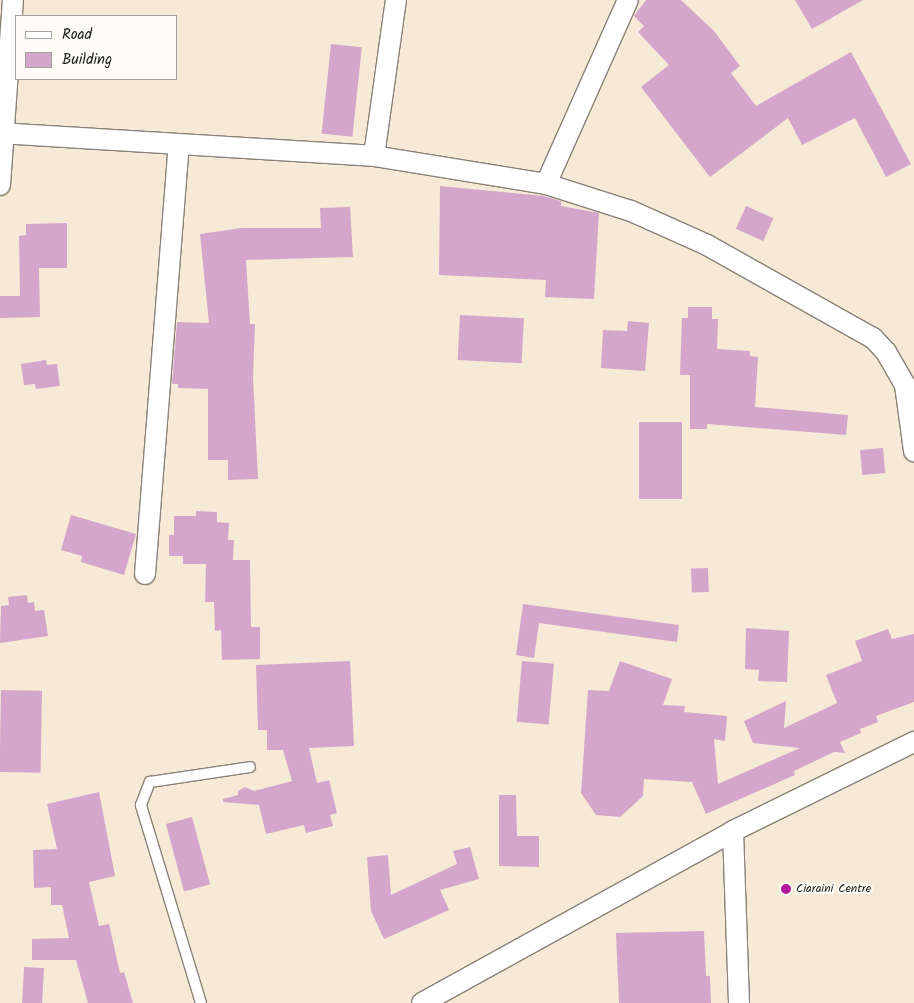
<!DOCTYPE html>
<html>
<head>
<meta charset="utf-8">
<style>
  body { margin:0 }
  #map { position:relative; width:914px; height:1003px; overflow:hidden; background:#f6e9d5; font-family:Kalam,sans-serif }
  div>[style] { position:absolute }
  .building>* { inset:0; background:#d4a6cc; transform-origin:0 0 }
  .roads { filter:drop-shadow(1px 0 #898278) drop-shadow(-1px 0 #898278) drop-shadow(0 1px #898278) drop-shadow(0 -1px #898278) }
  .service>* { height:10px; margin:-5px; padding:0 5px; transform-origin:5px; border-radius:5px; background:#fff }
  .minor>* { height:20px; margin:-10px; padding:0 10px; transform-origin:10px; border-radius:10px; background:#fff }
  .dots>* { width:14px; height:14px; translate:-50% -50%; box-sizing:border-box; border:2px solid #fdfcf7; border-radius:50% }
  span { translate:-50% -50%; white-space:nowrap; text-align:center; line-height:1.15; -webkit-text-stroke:4.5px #fdfcf7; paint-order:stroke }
  .poi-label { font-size:12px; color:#1c1c1c }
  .left { translate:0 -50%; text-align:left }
  .legend { position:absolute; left:15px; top:15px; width:162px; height:65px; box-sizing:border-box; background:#fdfcf7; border:1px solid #a3a29f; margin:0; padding:6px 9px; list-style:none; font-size:15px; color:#1c1c1c }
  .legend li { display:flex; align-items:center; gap:10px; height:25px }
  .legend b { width:25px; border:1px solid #a3a29f }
</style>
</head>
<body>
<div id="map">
  <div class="building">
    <div style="clip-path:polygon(646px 0,681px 0,714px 31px,740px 66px,731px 73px,756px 106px,851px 52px,911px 164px,886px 177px,855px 118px,802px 145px,788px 118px,710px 177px,641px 87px,669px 65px,638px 32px,644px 26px,634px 16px)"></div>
    <div style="clip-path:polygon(795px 0,863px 0,812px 29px)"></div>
    <div style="left:331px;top:44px;width:31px;height:90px;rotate:6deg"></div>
    <div style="clip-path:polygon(440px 186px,543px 196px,561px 201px,561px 206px,599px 213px,594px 299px,545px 297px,546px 280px,439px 275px)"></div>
    <div style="left:746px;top:206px;width:30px;height:25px;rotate:24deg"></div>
    <div style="clip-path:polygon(350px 207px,353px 257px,246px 260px,250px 324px,255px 324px,253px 377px,258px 479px,228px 480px,228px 460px,208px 460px,208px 389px,178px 388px,178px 384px,172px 384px,177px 322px,209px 323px,200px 234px,241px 228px,321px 228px,320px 208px)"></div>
    <div style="clip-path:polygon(67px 223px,67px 268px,39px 268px,40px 317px,0 318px,0 296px,20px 296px,19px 236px,26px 235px,26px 224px)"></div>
    <div style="clip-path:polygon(688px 307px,712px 307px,712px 319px,718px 319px,717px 349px,750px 351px,750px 356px,758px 357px,755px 407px,848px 415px,846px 435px,707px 424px,707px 429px,690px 429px,690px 375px,680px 375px,682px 318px,688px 318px)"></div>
    <div style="left:460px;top:315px;width:64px;height:45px;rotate:3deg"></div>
    <div style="clip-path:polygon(628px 321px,649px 323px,645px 371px,601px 368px,603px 330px,627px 331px)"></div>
    <div style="clip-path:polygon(46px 360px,47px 365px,57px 364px,60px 386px,36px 389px,35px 384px,24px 385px,21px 364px)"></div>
    <div style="left:639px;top:422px;width:43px;height:77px"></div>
    <div style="left:883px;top:448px;width:25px;height:23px;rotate:85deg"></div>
    <div style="clip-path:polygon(196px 511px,217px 512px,217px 522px,229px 523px,228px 540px,234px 540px,233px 560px,250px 560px,251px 627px,260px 627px,260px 659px,222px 660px,221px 630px,215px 631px,214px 602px,205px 602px,206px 564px,183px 564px,183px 556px,169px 556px,169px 535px,174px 535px,174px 516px,196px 516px)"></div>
    <div style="clip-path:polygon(71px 515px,136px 534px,124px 575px,81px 562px,82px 556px,61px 550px)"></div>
    <div style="left:708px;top:568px;width:24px;height:17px;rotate:88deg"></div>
    <div style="clip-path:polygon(27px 595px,28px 603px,34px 602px,35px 611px,44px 610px,48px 636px,0 643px,1px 606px,9px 605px,8px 597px)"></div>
    <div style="clip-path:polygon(523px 604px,679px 625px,677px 642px,539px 623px,534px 658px,516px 655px)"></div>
    <div style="clip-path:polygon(746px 628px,789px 631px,787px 682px,758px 681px,759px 670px,745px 669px)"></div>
    <div style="clip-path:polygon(888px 629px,892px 639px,914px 634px,914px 702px,876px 716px,878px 722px,860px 729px,861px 733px,840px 742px,845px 753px,834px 752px,794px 771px,795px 775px,706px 814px,692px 782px,644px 779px,643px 796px,620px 817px,596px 815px,581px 793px,588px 690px,609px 691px,620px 661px,672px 679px,663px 705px,685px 706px,684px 712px,727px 716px,725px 741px,714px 739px,718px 784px,800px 748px,753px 743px,744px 721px,786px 701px,784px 728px,837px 703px,826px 675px,862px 661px,855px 641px)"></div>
    <div style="clip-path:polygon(350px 661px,354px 746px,309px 748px,317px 783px,329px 780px,337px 813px,330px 815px,333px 826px,306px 833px,304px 825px,266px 834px,259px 805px,223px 802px,223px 799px,238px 795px,238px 791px,245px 787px,254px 791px,292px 781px,283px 750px,267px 750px,267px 730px,258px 730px,256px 665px)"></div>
    <div style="left:522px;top:661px;width:32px;height:61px;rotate:5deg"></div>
    <div style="left:1px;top:690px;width:41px;height:82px;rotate:1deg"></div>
    <div style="clip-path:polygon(99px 792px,115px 876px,89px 882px,99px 926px,109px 924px,120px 973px,124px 972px,133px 1003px,88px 1003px,76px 960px,32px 960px,32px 939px,69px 938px,62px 905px,51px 905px,51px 887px,34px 888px,33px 850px,57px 849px,47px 804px)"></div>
    <div style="clip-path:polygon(499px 795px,516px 795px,517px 836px,539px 836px,539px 867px,499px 866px)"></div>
    <div style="left:192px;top:817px;width:70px;height:27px;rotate:75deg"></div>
    <div style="clip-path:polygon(470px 847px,479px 879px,440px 890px,449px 910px,384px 939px,371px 911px,367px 857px,388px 855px,391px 895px,457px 864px,453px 851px)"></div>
    <div style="clip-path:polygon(704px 931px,706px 976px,710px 976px,711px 1003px,619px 1003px,616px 933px)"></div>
    <div style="left:24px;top:967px;width:20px;height:36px;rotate:3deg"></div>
  </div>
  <div class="roads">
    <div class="service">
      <div style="left:201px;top:1003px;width:207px;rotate:-106.9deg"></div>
      <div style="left:141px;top:805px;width:25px;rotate:-69deg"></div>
      <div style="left:150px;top:782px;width:101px;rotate:-8.5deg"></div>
    </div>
    <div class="minor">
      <div style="left:0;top:133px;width:375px;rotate:3.5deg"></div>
      <div style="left:374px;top:156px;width:174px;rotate:9.2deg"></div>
      <div style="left:546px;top:184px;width:89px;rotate:17.6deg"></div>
      <div style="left:631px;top:211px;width:83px;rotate:24.1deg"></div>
      <div style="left:707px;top:245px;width:190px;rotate:29.3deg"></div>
      <div style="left:873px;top:338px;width:19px;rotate:47deg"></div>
      <div style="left:886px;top:352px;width:38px;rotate:60deg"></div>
      <div style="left:905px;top:385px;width:67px;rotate:82.2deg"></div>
      <div style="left:374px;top:156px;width:158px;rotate:-82deg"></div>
      <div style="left:546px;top:184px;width:201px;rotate:-66deg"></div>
      <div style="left:0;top:185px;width:185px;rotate:-86deg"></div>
      <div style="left:145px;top:574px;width:430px;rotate:-85.5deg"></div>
      <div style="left:733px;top:831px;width:172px;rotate:88deg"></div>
      <div style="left:422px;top:1003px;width:355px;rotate:-28.9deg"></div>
      <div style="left:733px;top:831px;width:202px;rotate:-26.2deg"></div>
    </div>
  </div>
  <div class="dots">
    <div style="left:786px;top:889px;background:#b5179e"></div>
  </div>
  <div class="poi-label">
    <span class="left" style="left:796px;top:889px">Ciaraini Centre</span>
  </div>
  <ul class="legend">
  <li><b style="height:6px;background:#fff"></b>Road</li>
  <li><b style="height:14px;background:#d4a6cc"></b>Building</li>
  </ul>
</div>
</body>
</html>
